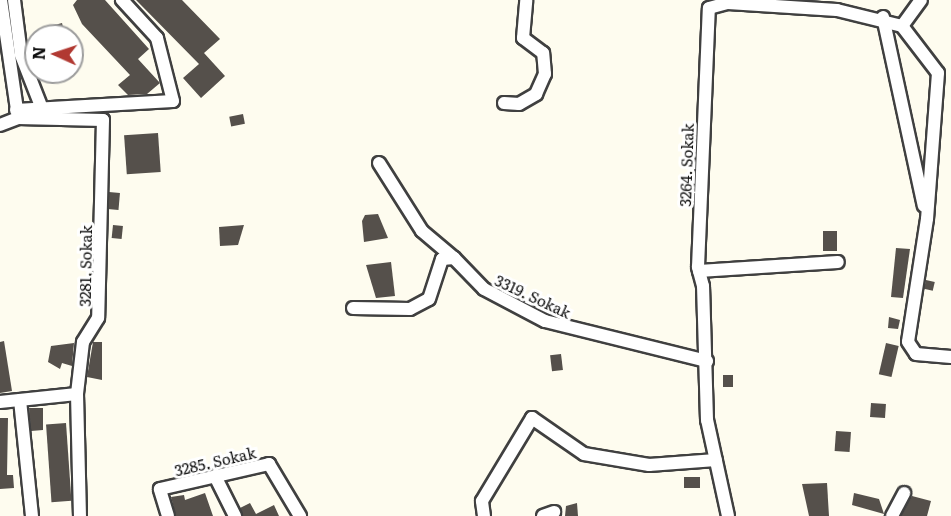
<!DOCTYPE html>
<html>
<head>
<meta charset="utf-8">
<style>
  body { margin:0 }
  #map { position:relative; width:951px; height:516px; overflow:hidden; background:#fefcef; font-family:Literata,serif }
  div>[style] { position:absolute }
  .building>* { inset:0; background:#55504b; transform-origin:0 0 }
  .roads { filter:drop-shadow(2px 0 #404040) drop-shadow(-2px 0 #404040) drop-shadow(0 2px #404040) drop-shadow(0 -2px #404040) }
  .minor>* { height:12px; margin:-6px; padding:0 6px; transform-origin:6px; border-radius:6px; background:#fff }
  span { translate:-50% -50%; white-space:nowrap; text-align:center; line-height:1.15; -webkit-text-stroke:6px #fff; paint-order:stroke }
  .street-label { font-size:15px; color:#0d0d0d }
  .north { position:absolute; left:24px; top:24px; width:60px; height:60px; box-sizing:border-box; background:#fff; border:2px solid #9e9e9e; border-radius:50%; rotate:273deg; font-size:16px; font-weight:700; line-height:24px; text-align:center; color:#0d0d0d }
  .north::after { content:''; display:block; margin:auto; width:21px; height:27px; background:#b13932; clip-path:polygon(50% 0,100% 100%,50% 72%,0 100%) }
</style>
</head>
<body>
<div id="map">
  <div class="building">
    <div style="clip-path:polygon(77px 0,105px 0,149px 49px,138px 59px,160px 83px,147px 94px,128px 95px,118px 85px,130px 75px,82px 24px,73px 5px)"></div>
    <div style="clip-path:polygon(136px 0,182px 0,220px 39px,204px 53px,225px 76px,201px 98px,183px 78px,199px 64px)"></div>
    <div style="clip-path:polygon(62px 23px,65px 36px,46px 36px,44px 28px)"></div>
    <div style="left:243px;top:114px;width:10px;height:14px;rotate:79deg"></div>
    <div style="left:158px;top:133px;width:39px;height:34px;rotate:86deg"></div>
    <div style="left:109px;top:192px;width:11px;height:17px;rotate:5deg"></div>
    <div style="clip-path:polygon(378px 214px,388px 238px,364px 242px,362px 221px,365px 215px)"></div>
    <div style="left:113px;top:225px;width:10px;height:13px;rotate:6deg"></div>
    <div style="clip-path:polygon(244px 225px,238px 245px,220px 246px,219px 227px)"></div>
    <div style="left:823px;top:231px;width:14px;height:20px"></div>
    <div style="clip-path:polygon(896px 248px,910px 249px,903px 298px,891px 297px)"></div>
    <div style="clip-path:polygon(391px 262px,395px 296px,376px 298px,366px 265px)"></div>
    <div style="left:926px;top:280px;width:9px;height:9px;rotate:13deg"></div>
    <div style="clip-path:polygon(889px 317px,900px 320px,898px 329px,888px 328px)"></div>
    <div style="clip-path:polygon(4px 341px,12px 391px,0 393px,0 342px)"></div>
    <div style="clip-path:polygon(93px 342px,102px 342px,102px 380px,87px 377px)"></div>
    <div style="clip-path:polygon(74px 343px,72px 366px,62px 363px,60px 369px,48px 362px,51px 346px)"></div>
    <div style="left:886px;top:343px;width:13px;height:32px;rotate:13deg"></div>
    <div style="left:561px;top:354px;width:16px;height:11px;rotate:83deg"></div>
    <div style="left:723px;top:375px;width:10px;height:12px"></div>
    <div style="left:871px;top:403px;width:15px;height:14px;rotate:4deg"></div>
    <div style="clip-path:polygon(29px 408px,43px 408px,43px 430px,31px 431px)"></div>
    <div style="clip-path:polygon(0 418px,8px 418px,7px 475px,13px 475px,14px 488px,0 489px)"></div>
    <div style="left:66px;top:423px;width:78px;height:20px;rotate:86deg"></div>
    <div style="left:836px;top:431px;width:15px;height:20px;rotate:4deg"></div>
    <div style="left:684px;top:477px;width:16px;height:11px"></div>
    <div style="clip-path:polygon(827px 483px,829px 516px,809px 516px,802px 484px)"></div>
    <div style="clip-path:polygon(205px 493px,213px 516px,176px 516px,171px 497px,184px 495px,185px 500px)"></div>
    <div style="clip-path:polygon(854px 493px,879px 499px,884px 514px,852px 505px)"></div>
    <div style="clip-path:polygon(912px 496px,931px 501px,927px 516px,901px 516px)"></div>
    <div style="clip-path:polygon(250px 503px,256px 514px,274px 505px,279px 516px,243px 516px,240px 508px)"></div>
    <div style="clip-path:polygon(577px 503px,578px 516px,565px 516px,566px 506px)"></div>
  </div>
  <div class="roads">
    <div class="minor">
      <div style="left:1px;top:0;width:118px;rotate:81.7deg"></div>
      <div style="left:14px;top:0;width:55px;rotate:82.7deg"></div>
      <div style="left:21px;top:55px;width:55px;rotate:68.6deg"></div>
      <div style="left:883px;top:17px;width:193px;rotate:77.8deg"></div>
      <div style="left:902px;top:26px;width:59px;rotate:52.5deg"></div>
      <div style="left:938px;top:73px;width:146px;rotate:94.3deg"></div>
      <div style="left:927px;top:219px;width:124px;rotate:98.8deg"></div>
      <div style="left:908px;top:342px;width:14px;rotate:56deg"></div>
      <div style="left:916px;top:354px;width:35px;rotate:5deg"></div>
      <div style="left:902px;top:26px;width:32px;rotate:-54deg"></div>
      <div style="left:504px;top:103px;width:15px;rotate:4deg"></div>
      <div style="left:519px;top:104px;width:20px;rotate:-30deg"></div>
      <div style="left:536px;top:94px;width:22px;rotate:-66deg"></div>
      <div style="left:545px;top:74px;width:21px;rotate:-95deg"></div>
      <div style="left:543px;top:53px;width:25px;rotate:-143deg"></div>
      <div style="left:523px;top:38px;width:38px;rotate:-85deg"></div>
      <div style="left:16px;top:110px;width:157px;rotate:-3.3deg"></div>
      <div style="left:173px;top:101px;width:65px;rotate:-104.3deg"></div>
      <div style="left:157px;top:38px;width:52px;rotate:-132.6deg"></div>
      <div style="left:0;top:125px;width:19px;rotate:-21deg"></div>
      <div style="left:18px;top:118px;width:85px;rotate:1.3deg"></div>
      <div style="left:103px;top:120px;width:198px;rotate:91.4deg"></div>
      <div style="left:98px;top:318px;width:28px;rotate:122deg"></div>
      <div style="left:83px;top:342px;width:52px;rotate:96.6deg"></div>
      <div style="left:77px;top:394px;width:122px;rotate:88.6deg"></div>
      <div style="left:379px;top:163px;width:80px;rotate:57.7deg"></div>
      <div style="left:422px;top:231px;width:42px;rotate:40.2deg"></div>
      <div style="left:699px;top:271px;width:139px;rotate:-3.7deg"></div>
      <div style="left:353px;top:308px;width:57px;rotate:1deg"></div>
      <div style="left:410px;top:309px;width:21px;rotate:-28deg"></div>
      <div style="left:429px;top:299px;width:42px;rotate:-72deg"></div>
      <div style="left:442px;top:259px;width:12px;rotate:-5deg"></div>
      <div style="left:454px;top:258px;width:43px;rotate:45.9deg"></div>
      <div style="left:484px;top:289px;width:69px;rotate:27.7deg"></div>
      <div style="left:545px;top:321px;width:167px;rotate:13.9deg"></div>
      <div style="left:20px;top:400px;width:117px;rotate:84.1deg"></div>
      <div style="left:0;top:402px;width:77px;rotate:-5.9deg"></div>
      <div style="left:215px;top:476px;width:45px;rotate:63.4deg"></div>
      <div style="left:168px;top:516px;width:28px;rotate:-107deg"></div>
      <div style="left:160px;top:489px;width:112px;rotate:-12.9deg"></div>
      <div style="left:269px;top:464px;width:61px;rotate:59.2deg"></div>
      <div style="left:484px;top:516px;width:15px;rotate:-98deg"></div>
      <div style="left:482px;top:501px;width:97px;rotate:-58.9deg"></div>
      <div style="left:532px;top:418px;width:63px;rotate:34.7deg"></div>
      <div style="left:584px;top:454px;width:66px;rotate:9.6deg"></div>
      <div style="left:649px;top:465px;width:67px;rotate:-4.3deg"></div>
      <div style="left:543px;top:516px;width:12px;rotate:-20deg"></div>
      <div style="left:728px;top:516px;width:98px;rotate:-102.3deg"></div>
      <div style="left:707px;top:420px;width:134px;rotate:-91.7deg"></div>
      <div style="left:703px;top:286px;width:20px;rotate:-105deg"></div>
      <div style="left:698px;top:267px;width:259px;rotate:-87.6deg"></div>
      <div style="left:709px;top:8px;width:20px;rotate:-15deg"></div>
      <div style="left:728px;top:3px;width:109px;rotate:3.7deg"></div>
      <div style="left:837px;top:10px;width:67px;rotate:13.8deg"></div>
      <div style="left:892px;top:516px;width:26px;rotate:-62deg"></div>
    </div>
  </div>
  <div class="street-label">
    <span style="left:686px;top:165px;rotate:-88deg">3264. Sokak</span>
    <span style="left:85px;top:266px;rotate:-89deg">3281. Sokak</span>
    <span style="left:533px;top:296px;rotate:25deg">3319. Sokak</span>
    <span style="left:215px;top:461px;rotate:-13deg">3285. Sokak</span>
  </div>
  <div class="north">N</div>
</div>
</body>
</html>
